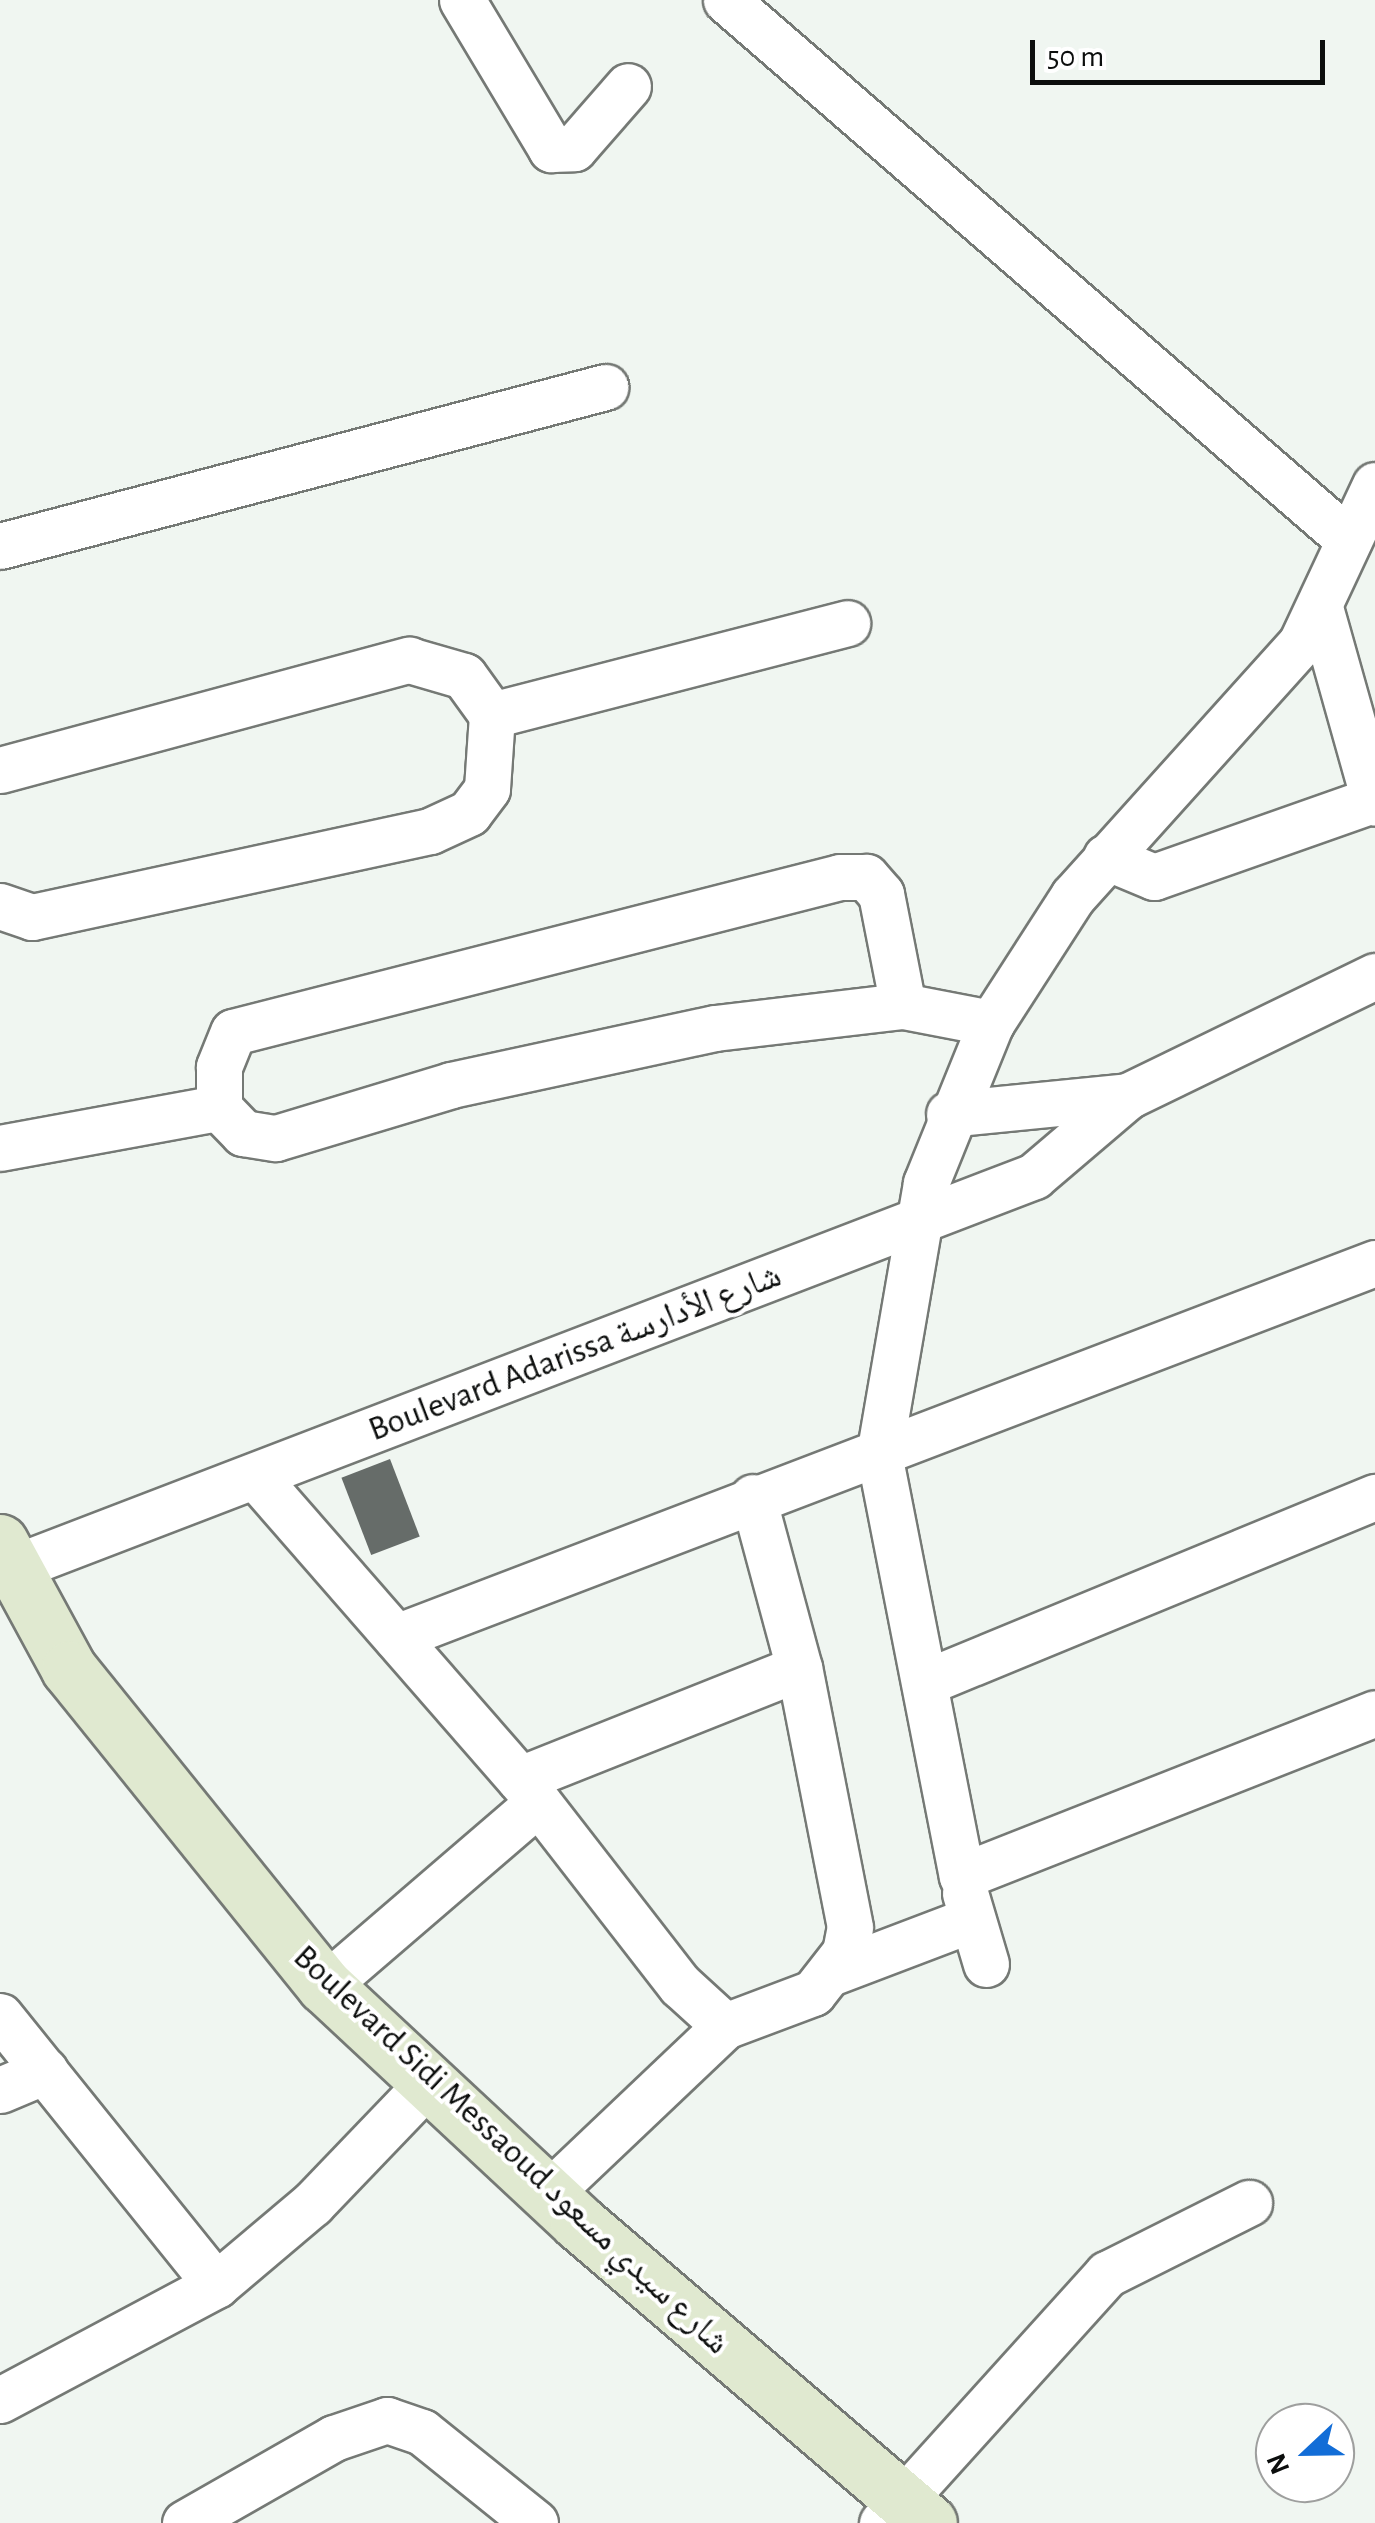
<!DOCTYPE html>
<html>
<head>
<meta charset="utf-8">
<style>
  body { margin:0 }
  #map { position:relative; width:1375px; height:2523px; overflow:hidden; background:#f0f6f1; font-family:"Alegreya Sans","Noto Naskh Arabic",sans-serif }
  div>[style] { position:absolute }
  .building>* { inset:0; background:#666c69; transform-origin:0 0 }
  .roads { filter:drop-shadow(2px 0 #757975) drop-shadow(-2px 0 #757975) drop-shadow(0 2px #757975) drop-shadow(0 -2px #757975) }
  .street>* { height:45px; margin:-22.5px; padding:0 22.5px; transform-origin:22.5px; border-radius:22.5px; background:#fff }
  .secondary>* { height:55px; margin:-27.5px; padding:0 27.5px; transform-origin:27.5px; border-radius:27.5px; background:#e0e9d0 }
  span { translate:-50% -50%; white-space:nowrap; text-align:center; line-height:1.15; -webkit-text-stroke:8px #fff; paint-order:stroke }
  .street-label { font-size:35px; color:#0c0e0d }
  .north { position:absolute; left:1255px; top:2403px; width:100px; height:100px; box-sizing:border-box; background:#fff; border:2px solid #9e9f9e; border-radius:50%; rotate:248deg; font-size:28px; font-weight:700; line-height:40px; text-align:center; color:#0c0e0d }
  .north::after { content:''; display:block; margin:auto; width:35px; height:45px; background:#126dd7; clip-path:polygon(50% 0,100% 100%,50% 72%,0 100%) }
  .scale { position:absolute; left:1030px; top:40px; width:295px; height:45px; box-sizing:border-box; border:5px solid #0c0e0d; border-top:0; padding-left:12px; font-size:30px; line-height:35px; white-space:nowrap; color:#0c0e0d; -webkit-text-stroke:8px #fff; paint-order:stroke }
</style>
</head>
<body>
<div id="map">
  <div class="building">
    <div style="left:390px;top:1459px;width:83px;height:52px;rotate:69deg"></div>
  </div>
  <div class="roads">
    <div class="street">
      <div style="left:462px;top:0;width:174px;rotate:59.1deg"></div>
      <div style="left:551px;top:149px;width:23px;rotate:-2deg"></div>
      <div style="left:574px;top:148px;width:82px;rotate:-48.9deg"></div>
      <div style="left:726px;top:0;width:824px;rotate:40.92deg"></div>
      <div style="left:1375px;top:485px;width:174px;rotate:115.1deg"></div>
      <div style="left:1301px;top:643px;width:341px;rotate:132deg"></div>
      <div style="left:1073px;top:896px;width:151px;rotate:122.8deg"></div>
      <div style="left:991px;top:1023px;width:173px;rotate:112.1deg"></div>
      <div style="left:926px;top:1183px;width:275px;rotate:99.8deg"></div>
      <div style="left:879px;top:1454px;width:430px;rotate:78.9deg"></div>
      <div style="left:962px;top:1876px;width:444px;rotate:-21.5deg"></div>
      <div style="left:0;top:546px;width:626px;rotate:-14.72deg"></div>
      <div style="left:1321px;top:611px;width:199px;rotate:74.3deg"></div>
      <div style="left:492px;top:715px;width:367px;rotate:-14.5deg"></div>
      <div style="left:0;top:770px;width:424px;rotate:-15.1deg"></div>
      <div style="left:409px;top:660px;width:57px;rotate:16.2deg"></div>
      <div style="left:464px;top:676px;width:48px;rotate:54.3deg"></div>
      <div style="left:492px;top:715px;width:74px;rotate:93.9deg"></div>
      <div style="left:487px;top:789px;width:30px;rotate:127deg"></div>
      <div style="left:469px;top:813px;width:43px;rotate:155.2deg"></div>
      <div style="left:430px;top:831px;width:407px;rotate:167.8deg"></div>
      <div style="left:32px;top:917px;width:34px;rotate:-161deg"></div>
      <div style="left:1106px;top:857px;width:52px;rotate:22.6deg"></div>
      <div style="left:1154px;top:877px;width:234px;rotate:-19.4deg"></div>
      <div style="left:903px;top:1006px;width:114px;rotate:-101.1deg"></div>
      <div style="left:881px;top:894px;width:23px;rotate:-131deg"></div>
      <div style="left:866px;top:877px;width:26px;rotate:180deg"></div>
      <div style="left:840px;top:877px;width:626px;rotate:165.68deg"></div>
      <div style="left:233px;top:1032px;width:38px;rotate:112deg"></div>
      <div style="left:219px;top:1067px;width:41px;rotate:90deg"></div>
      <div style="left:219px;top:1108px;width:35px;rotate:46deg"></div>
      <div style="left:243px;top:1133px;width:33px;rotate:9deg"></div>
      <div style="left:276px;top:1138px;width:183px;rotate:-16.8deg"></div>
      <div style="left:451px;top:1085px;width:270px;rotate:-12.2deg"></div>
      <div style="left:715px;top:1028px;width:189px;rotate:-6.7deg"></div>
      <div style="left:903px;top:1006px;width:90px;rotate:10.9deg"></div>
      <div style="left:949px;top:1114px;width:180px;rotate:-5.7deg"></div>
      <div style="left:0;top:1148px;width:223px;rotate:-10.4deg"></div>
      <div style="left:257px;top:1478px;width:400px;rotate:48.9deg"></div>
      <div style="left:520px;top:1779px;width:261px;rotate:52.2deg"></div>
      <div style="left:680px;top:1985px;width:61px;rotate:42.3deg"></div>
      <div style="left:725px;top:2026px;width:94px;rotate:-20.6deg"></div>
      <div style="left:813px;top:1993px;width:52px;rotate:-52deg"></div>
      <div style="left:845px;top:1952px;width:25px;rotate:-79deg"></div>
      <div style="left:850px;top:1927px;width:264px;rotate:-101.1deg"></div>
      <div style="left:799px;top:1668px;width:177px;rotate:-105.1deg"></div>
      <div style="left:0;top:1573px;width:1108px;rotate:-21deg"></div>
      <div style="left:1034px;top:1176px;width:123px;rotate:-40.4deg"></div>
      <div style="left:1128px;top:1096px;width:275px;rotate:-25.9deg"></div>
      <div style="left:396px;top:1637px;width:1048px;rotate:-20.91deg"></div>
      <div style="left:926px;top:1682px;width:486px;rotate:-22.4deg"></div>
      <div style="left:520px;top:1779px;width:300px;rotate:-21.7deg"></div>
      <div style="left:965px;top:1893px;width:74px;rotate:73.5deg"></div>
      <div style="left:833px;top:1972px;width:147px;rotate:-20.8deg"></div>
      <div style="left:325px;top:1986px;width:281px;rotate:-40.7deg"></div>
      <div style="left:0;top:2016px;width:345px;rotate:51.2deg"></div>
      <div style="left:0;top:2090px;width:49px;rotate:-22.9deg"></div>
      <div style="left:548px;top:2194px;width:244px;rotate:-43.5deg"></div>
      <div style="left:0;top:2400px;width:245px;rotate:-28deg"></div>
      <div style="left:216px;top:2285px;width:126px;rotate:-40.2deg"></div>
      <div style="left:312px;top:2204px;width:168px;rotate:-46.2deg"></div>
      <div style="left:185px;top:2523px;width:172px;rotate:-29.7deg"></div>
      <div style="left:334px;top:2438px;width:56px;rotate:-18.8deg"></div>
      <div style="left:387px;top:2420px;width:37px;rotate:19deg"></div>
      <div style="left:422px;top:2432px;width:145px;rotate:38.8deg"></div>
      <div style="left:882px;top:2523px;width:336px;rotate:-47.9deg"></div>
      <div style="left:1107px;top:2274px;width:159px;rotate:-26.6deg"></div>
    </div>
    <div class="secondary">
      <div style="left:0;top:1542px;width:145px;rotate:61.5deg"></div>
      <div style="left:69px;top:1669px;width:407px;rotate:51.1deg"></div>
      <div style="left:325px;top:1986px;width:346px;rotate:43deg"></div>
      <div style="left:578px;top:2222px;width:462px;rotate:40.6deg"></div>
    </div>
  </div>
  <div class="street-label">
    <span style="left:575px;top:1353px;rotate:-21deg">Boulevard Adarissa شارع الأدارسة</span>
    <span style="left:511px;top:2150px;rotate:43deg">Boulevard Sidi Messaoud شارع سيدي مسعود</span>
  </div>
  <div class="north">N</div>
  <div class="scale">50 m</div>
</div>
</body>
</html>
